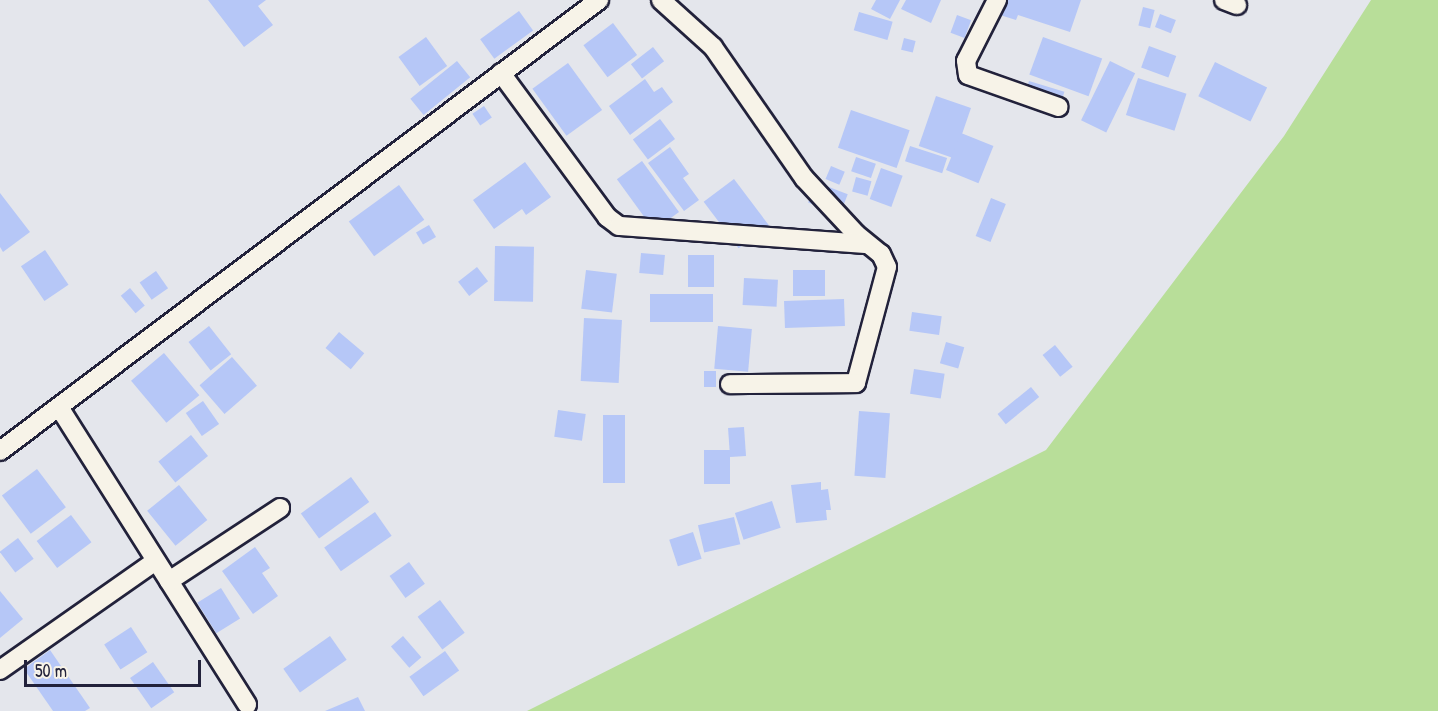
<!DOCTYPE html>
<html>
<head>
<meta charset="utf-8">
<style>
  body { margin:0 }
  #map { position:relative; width:1438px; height:711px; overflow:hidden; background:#e4e6ec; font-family:"Patrick Hand",sans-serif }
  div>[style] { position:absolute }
  .green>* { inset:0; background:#b8de99 }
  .building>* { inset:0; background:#b6c7f7; transform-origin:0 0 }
  .roads { filter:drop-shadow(2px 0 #22223b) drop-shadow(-2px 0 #22223b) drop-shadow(0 2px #22223b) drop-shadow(0 -2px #22223b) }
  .minor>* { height:18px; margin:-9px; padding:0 9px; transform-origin:9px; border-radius:9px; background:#f7f3e8 }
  span { translate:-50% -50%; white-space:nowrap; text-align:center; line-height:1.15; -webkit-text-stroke:5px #f7f3e8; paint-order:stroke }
  .scale { position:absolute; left:24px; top:660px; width:177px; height:27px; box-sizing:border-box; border:3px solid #22223b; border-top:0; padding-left:8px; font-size:18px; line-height:21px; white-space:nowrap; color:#22223b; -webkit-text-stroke:4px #f7f3e8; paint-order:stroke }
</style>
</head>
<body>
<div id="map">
  <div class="green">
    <div style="clip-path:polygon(1371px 0,1438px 0,1438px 711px,527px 711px,1046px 450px,1284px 136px)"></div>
  </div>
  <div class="building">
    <div style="clip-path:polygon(208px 0,266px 0,258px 6px,273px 25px,244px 47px)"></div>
    <div style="clip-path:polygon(876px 0,900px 0,890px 19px,871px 9px)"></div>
    <div style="clip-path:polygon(906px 0,941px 0,931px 23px,901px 9px)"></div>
    <div style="clip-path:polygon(1005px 0,1081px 0,1070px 32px,1018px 15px,1016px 20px,1000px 15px)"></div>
    <div style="left:1143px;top:7px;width:12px;height:19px;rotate:14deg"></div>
    <div style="left:519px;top:11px;width:24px;height:48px;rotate:54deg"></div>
    <div style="left:859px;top:12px;width:35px;height:19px;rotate:16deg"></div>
    <div style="left:1160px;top:14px;width:17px;height:14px;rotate:21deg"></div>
    <div style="left:957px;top:15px;width:15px;height:19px;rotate:20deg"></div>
    <div style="left:613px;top:23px;width:40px;height:37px;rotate:53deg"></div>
    <div style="left:426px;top:37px;width:36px;height:34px;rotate:54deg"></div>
    <div style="left:1043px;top:37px;width:63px;height:40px;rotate:20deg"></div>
    <div style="left:904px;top:38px;width:12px;height:12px;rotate:14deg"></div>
    <div style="left:1149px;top:46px;width:29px;height:23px;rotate:20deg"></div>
    <div style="left:653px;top:47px;width:18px;height:28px;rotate:52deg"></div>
    <div style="left:457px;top:61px;width:21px;height:60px;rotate:51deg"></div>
    <div style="left:1110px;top:61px;width:28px;height:66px;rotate:26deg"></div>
    <div style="left:1215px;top:62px;width:58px;height:38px;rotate:26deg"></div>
    <div style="left:568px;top:63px;width:58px;height:44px;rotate:54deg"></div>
    <div style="left:1138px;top:78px;width:51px;height:39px;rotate:18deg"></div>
    <div style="clip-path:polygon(645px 79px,654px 92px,662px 87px,673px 102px,630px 135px,609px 106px)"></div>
    <div style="left:1029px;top:81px;width:37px;height:18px;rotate:17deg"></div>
    <div style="left:936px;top:96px;width:37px;height:53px;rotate:19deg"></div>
    <div style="left:484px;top:106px;width:14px;height:14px;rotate:56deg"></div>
    <div style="left:851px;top:110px;width:62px;height:40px;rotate:19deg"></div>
    <div style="left:660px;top:119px;width:25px;height:34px;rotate:53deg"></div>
    <div style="left:961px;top:133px;width:35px;height:40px;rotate:22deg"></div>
    <div style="left:910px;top:146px;width:39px;height:16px;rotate:18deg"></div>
    <div style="clip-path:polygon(670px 147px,689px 174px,683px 178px,699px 200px,684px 211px,648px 163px)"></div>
    <div style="left:856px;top:157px;width:21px;height:15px;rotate:19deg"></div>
    <div style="left:642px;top:161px;width:63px;height:31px;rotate:54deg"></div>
    <div style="clip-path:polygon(525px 162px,551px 197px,526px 215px,522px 209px,494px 229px,473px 200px)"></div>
    <div style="left:831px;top:166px;width:15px;height:14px;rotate:23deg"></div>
    <div style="left:881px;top:168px;width:23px;height:33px;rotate:20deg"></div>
    <div style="left:856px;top:177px;width:16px;height:15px;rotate:15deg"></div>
    <div style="left:734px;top:179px;width:58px;height:38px;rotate:53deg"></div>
    <div style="left:816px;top:182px;width:34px;height:22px;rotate:21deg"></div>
    <div style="left:399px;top:185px;width:43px;height:62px;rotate:54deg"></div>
    <div style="clip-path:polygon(0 193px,30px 232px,3px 252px,0 247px)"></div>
    <div style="left:991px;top:198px;width:16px;height:41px;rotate:22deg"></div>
    <div style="left:429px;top:225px;width:14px;height:15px;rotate:60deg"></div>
    <div style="left:495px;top:246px;width:39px;height:55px;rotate:1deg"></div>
    <div style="left:45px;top:250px;width:42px;height:29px;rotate:56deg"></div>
    <div style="left:641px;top:253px;width:24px;height:20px;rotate:5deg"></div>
    <div style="left:688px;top:255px;width:26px;height:32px"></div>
    <div style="left:477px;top:267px;width:18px;height:24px;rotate:52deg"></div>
    <div style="left:586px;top:270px;width:31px;height:39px;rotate:7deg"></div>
    <div style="left:793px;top:270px;width:32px;height:26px"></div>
    <div style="left:156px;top:271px;width:21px;height:20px;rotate:55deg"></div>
    <div style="left:744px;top:278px;width:34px;height:27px;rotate:3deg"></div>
    <div style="left:130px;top:288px;width:23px;height:12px;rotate:50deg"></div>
    <div style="left:650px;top:294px;width:63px;height:28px"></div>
    <div style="left:844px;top:299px;width:27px;height:60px;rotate:88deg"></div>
    <div style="left:912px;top:312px;width:30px;height:19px;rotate:8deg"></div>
    <div style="left:584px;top:318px;width:38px;height:63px;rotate:3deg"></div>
    <div style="left:209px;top:326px;width:36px;height:26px;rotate:52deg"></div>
    <div style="left:718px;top:326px;width:34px;height:43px;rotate:5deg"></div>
    <div style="left:339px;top:332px;width:33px;height:21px;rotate:40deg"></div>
    <div style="left:946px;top:342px;width:19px;height:22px;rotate:16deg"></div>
    <div style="left:1055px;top:345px;width:28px;height:16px;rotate:51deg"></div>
    <div style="left:164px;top:353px;width:55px;height:43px;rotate:50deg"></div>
    <div style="left:232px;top:357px;width:38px;height:43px;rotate:49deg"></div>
    <div style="left:914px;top:369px;width:31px;height:25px;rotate:9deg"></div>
    <div style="left:704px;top:371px;width:12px;height:16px"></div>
    <div style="left:1031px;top:387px;width:13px;height:43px;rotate:51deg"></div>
    <div style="left:203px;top:401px;width:28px;height:21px;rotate:55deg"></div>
    <div style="left:558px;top:410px;width:28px;height:27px;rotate:8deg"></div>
    <div style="left:859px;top:411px;width:31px;height:65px;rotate:4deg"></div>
    <div style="left:603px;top:415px;width:22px;height:68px"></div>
    <div style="left:744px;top:427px;width:29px;height:16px;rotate:86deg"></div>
    <div style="left:191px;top:435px;width:27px;height:42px;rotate:51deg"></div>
    <div style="left:704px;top:450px;width:26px;height:34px"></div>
    <div style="left:37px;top:469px;width:48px;height:44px;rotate:53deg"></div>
    <div style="left:351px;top:477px;width:31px;height:62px;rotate:54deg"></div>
    <div style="clip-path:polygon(821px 482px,821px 490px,828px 489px,831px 510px,826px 510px,827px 520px,796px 523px,791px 485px)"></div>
    <div style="left:179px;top:485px;width:45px;height:41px;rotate:51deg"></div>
    <div style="left:772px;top:501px;width:28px;height:39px;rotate:72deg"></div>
    <div style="left:375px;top:512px;width:29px;height:62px;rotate:55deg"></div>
    <div style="left:71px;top:515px;width:34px;height:43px;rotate:53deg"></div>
    <div style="left:734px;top:517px;width:28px;height:37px;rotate:77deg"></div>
    <div style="left:693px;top:532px;width:28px;height:25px;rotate:72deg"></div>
    <div style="left:18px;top:538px;width:26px;height:23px;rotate:53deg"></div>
    <div style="clip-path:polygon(255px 547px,270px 568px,262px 573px,278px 596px,253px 614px,222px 571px)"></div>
    <div style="left:409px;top:562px;width:27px;height:24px;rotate:54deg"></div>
    <div style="left:221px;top:588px;width:36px;height:28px;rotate:58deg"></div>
    <div style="clip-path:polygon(0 591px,23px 619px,0 638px)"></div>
    <div style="left:440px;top:600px;width:41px;height:28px;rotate:53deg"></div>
    <div style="left:131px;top:627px;width:30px;height:32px;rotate:57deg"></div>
    <div style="left:330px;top:636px;width:29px;height:57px;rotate:55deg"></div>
    <div style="left:403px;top:636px;width:28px;height:16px;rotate:49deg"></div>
    <div style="clip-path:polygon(50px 650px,90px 708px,85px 711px,53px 711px,24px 669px)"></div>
    <div style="left:445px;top:651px;width:24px;height:44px;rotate:54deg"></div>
    <div style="left:153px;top:662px;width:37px;height:28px;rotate:55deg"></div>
    <div style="clip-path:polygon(358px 697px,365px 711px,325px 711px)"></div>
  </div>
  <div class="roads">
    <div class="minor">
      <div style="left:661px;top:0;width:70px;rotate:42.1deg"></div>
      <div style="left:713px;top:47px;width:160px;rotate:55.2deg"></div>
      <div style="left:804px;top:178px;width:76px;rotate:47.1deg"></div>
      <div style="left:856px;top:234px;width:32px;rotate:39deg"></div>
      <div style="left:881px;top:254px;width:14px;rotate:65deg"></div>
      <div style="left:887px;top:267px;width:120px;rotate:105deg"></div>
      <div style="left:856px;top:383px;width:126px;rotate:179.5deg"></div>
      <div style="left:997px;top:0;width:68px;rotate:116.9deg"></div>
      <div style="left:966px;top:61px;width:14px;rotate:82deg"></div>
      <div style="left:968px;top:75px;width:96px;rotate:19.4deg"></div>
      <div style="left:1224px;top:0;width:14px;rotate:21deg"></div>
      <div style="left:501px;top:73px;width:179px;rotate:53.6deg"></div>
      <div style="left:607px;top:217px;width:15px;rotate:37deg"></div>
      <div style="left:619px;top:226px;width:248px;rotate:4.2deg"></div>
      <div style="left:59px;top:407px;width:352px;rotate:57.7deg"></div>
      <div style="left:0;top:451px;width:750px;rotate:-36.98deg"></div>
      <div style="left:169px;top:581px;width:133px;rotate:-33.3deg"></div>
      <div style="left:0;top:670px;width:188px;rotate:-35deg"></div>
    </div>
  </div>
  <div class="scale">50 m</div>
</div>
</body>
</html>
